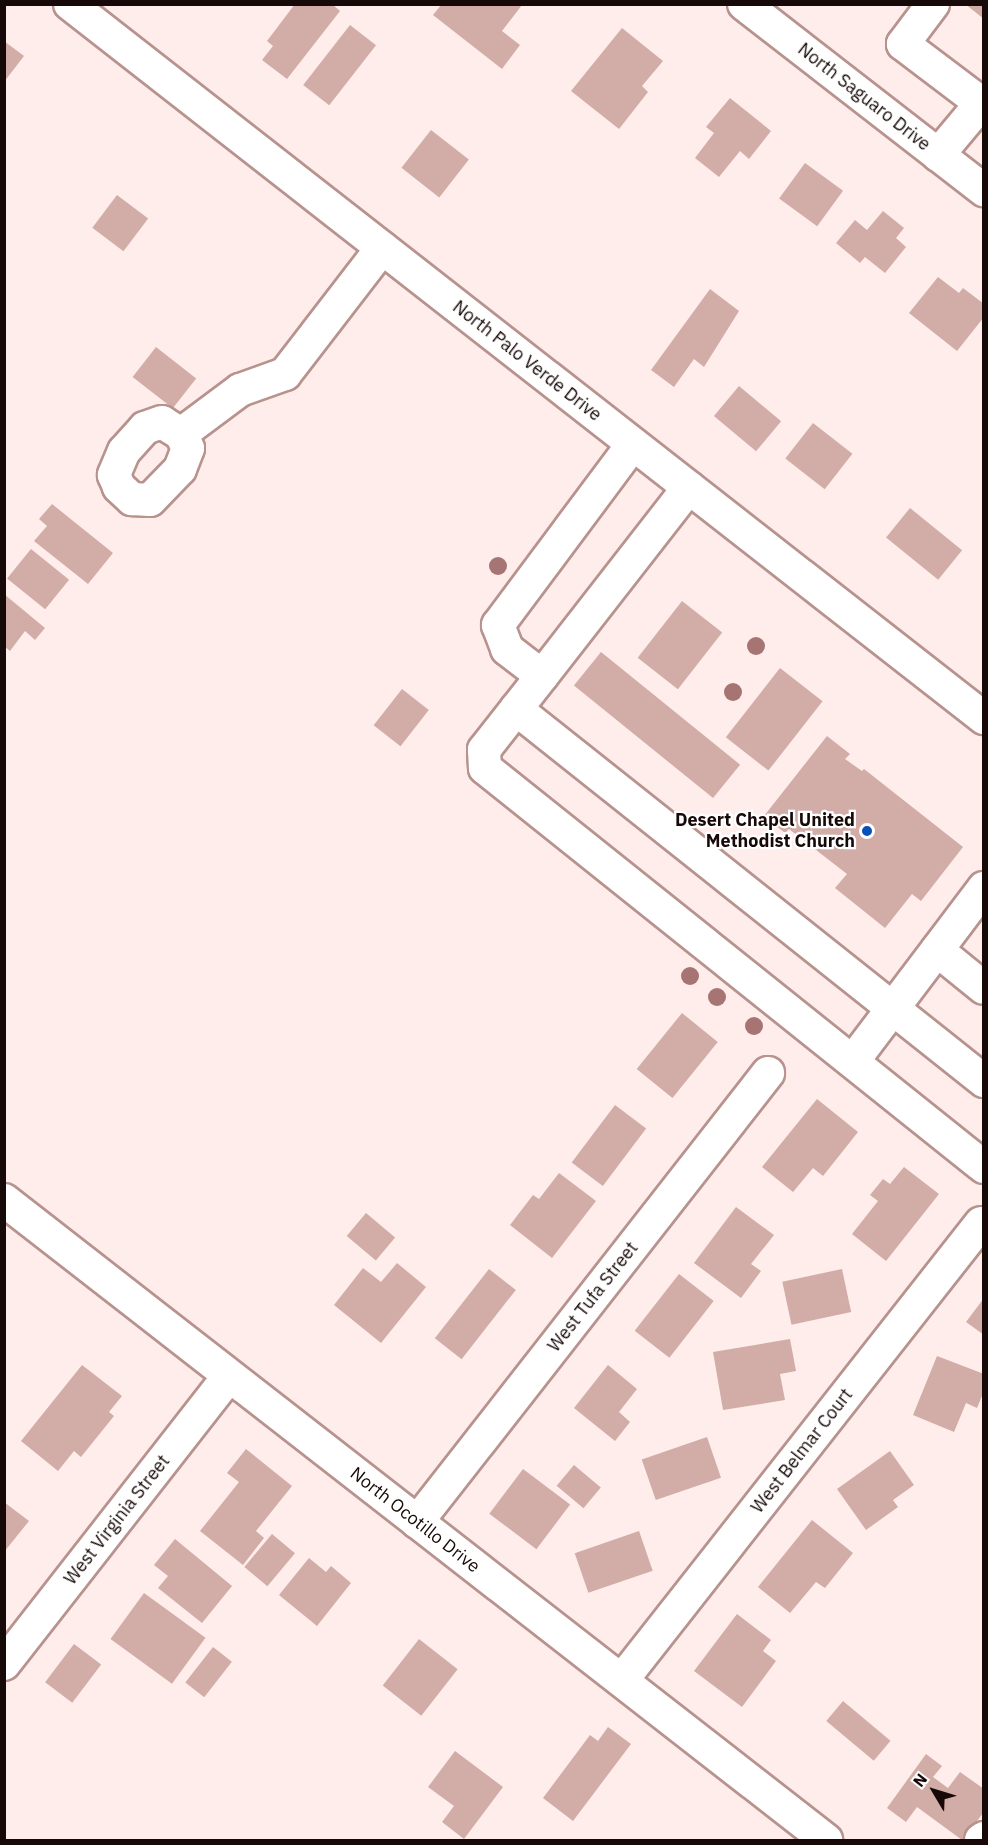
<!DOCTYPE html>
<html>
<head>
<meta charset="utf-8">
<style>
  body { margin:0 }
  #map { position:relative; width:988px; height:1845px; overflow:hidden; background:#feedeb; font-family:"IBM Plex Sans",sans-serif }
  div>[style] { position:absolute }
  .building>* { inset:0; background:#d2aca7; transform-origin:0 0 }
  .roads { filter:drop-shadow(2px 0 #b8938e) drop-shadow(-2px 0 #b8938e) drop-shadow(0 2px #b8938e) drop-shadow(0 -2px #b8938e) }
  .minor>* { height:32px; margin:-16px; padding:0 16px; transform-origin:16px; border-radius:16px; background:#fff }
  .trees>* { width:18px; height:18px; margin:-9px; border-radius:50%; background:#a67473 }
  .dots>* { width:16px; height:16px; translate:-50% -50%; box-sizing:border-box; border:3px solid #fff; border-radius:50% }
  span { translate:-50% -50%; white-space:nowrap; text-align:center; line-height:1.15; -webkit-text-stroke:4.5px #fff; paint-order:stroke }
  .street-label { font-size:18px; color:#160908 }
  .poi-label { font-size:18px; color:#160908; font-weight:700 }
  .right { translate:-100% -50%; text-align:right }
  .frame { position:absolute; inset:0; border:6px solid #160908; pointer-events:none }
  .north { position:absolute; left:904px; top:1761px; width:60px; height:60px; -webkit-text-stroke:4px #fff; paint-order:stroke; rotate:308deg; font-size:16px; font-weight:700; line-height:24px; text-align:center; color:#160908 }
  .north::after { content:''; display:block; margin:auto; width:21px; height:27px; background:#160908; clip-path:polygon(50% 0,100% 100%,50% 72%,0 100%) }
</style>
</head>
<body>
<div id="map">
  <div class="building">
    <div style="clip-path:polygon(295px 4px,332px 4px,340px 11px,287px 79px,262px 60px,273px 46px,267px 41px)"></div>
    <div style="clip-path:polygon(965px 4px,984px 4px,984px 19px)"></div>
    <div style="clip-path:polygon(441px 5px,522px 5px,502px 31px,520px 45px,502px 69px,433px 15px)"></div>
    <div style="left:350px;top:25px;width:33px;height:76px;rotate:38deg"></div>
    <div style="clip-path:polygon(622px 28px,663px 61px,642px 86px,648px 92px,619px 129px,571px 91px)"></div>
    <div style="clip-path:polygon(4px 41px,24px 56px,4px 82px)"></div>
    <div style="clip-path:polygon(730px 98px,771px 131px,749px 159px,740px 151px,719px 177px,695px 158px,714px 133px,706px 127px)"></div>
    <div style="left:431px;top:130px;width:48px;height:48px;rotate:38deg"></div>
    <div style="left:805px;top:163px;width:47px;height:44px;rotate:36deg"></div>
    <div style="left:117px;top:195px;width:39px;height:41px;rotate:37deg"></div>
    <div style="clip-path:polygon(883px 211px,904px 228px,896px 238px,906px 247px,885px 273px,865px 257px,860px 263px,836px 243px,855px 220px,867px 230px)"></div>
    <div style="clip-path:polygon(938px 277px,959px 293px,963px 288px,984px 304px,984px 317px,957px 351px,909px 313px)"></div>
    <div style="clip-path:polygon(710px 289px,739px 311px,704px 367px,694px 359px,674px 387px,651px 370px)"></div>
    <div style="left:156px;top:347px;width:51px;height:38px;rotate:38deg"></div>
    <div style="left:739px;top:386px;width:55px;height:39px;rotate:40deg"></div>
    <div style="left:813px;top:423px;width:50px;height:45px;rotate:38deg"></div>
    <div style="clip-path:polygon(52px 504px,113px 553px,88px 584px,34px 541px,47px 526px,39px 519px)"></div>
    <div style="left:910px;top:508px;width:67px;height:38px;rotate:39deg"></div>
    <div style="left:31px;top:549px;width:49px;height:38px;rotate:39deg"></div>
    <div style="clip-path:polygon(4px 594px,45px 628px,35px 640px,25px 631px,10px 651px,4px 646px)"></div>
    <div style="left:682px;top:601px;width:51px;height:72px;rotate:38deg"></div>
    <div style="left:601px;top:652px;width:179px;height:43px;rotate:39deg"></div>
    <div style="left:780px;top:668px;width:54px;height:88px;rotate:38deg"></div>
    <div style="left:402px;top:689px;width:34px;height:46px;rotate:38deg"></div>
    <div style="clip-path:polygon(827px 736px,850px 754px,845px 759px,862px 771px,864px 769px,963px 847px,921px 901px,912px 894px,885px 928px,835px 888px,847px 874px,789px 829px,785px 833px,764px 816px)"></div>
    <div style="left:682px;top:1013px;width:46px;height:72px;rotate:39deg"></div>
    <div style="clip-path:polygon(817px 1099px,858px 1132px,823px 1176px,813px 1168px,793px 1192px,762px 1167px)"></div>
    <div style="left:615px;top:1105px;width:39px;height:72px;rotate:37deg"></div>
    <div style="clip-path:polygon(904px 1167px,939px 1194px,886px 1261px,852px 1234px,878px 1201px,870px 1195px,883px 1179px,890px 1184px)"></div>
    <div style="clip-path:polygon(559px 1173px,596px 1201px,552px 1258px,510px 1225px,533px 1195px,539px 1199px)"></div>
    <div style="clip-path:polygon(736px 1207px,774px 1235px,751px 1264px,761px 1271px,741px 1298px,694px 1263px)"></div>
    <div style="left:366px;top:1213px;width:38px;height:30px;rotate:40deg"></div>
    <div style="clip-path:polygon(397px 1263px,426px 1287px,381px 1343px,334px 1305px,363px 1268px,381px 1282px)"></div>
    <div style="left:489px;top:1269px;width:34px;height:88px;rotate:38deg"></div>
    <div style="left:842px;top:1269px;width:44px;height:61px;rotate:78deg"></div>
    <div style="left:679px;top:1274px;width:44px;height:72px;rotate:38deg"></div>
    <div style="clip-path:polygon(984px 1298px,984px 1335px,966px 1322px)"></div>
    <div style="clip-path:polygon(790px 1339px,796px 1371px,780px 1374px,785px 1400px,723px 1410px,713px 1352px)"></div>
    <div style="clip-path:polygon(937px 1356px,984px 1374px,984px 1391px,977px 1408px,966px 1403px,954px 1432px,913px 1415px)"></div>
    <div style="clip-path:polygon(82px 1365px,122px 1396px,109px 1412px,114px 1416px,81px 1457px,74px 1451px,58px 1471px,21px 1441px)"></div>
    <div style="clip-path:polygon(608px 1365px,637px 1389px,619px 1412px,630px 1422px,615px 1441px,574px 1408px)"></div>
    <div style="left:707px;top:1437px;width:43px;height:69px;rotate:71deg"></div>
    <div style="clip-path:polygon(246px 1449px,292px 1486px,256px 1531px,264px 1538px,243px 1565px,200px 1531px,239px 1482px,227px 1473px)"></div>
    <div style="clip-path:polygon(890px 1451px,914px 1485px,893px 1500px,898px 1507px,866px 1530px,837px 1489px)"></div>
    <div style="left:574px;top:1465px;width:35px;height:27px;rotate:40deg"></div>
    <div style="left:523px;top:1469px;width:59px;height:56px;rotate:37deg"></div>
    <div style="clip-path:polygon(4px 1502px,29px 1521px,4px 1552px)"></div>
    <div style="clip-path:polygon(812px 1520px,853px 1553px,825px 1588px,816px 1582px,790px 1613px,758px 1587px)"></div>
    <div style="left:639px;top:1531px;width:42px;height:68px;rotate:71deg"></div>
    <div style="left:272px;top:1534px;width:30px;height:43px;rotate:40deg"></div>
    <div style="clip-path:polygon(175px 1539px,232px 1586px,202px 1623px,158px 1588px,168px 1576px,154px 1565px)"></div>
    <div style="clip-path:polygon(309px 1558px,326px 1572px,331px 1566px,351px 1583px,317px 1626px,279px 1595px)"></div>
    <div style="left:144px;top:1593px;width:76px;height:57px;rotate:36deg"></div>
    <div style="clip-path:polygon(737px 1614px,771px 1640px,763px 1651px,776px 1661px,742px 1707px,694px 1671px)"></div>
    <div style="left:419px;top:1639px;width:49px;height:59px;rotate:38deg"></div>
    <div style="left:74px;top:1644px;width:34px;height:48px;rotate:37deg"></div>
    <div style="left:213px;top:1647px;width:24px;height:45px;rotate:38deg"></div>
    <div style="left:843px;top:1701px;width:62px;height:26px;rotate:40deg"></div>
    <div style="clip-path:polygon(608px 1727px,631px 1744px,573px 1821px,543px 1798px,590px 1735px,598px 1741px)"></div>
    <div style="clip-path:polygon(455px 1751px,503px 1787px,464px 1839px,442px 1822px,454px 1806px,428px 1787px)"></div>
    <div style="clip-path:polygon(926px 1754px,942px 1766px,933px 1777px,948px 1788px,960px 1772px,984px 1789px,984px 1812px,962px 1840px,917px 1807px,906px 1822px,887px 1808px)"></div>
  </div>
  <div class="roads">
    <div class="minor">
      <div style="left:70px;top:4px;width:1160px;rotate:38deg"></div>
      <div style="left:744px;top:4px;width:304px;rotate:37.8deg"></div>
      <div style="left:933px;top:4px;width:50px;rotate:126.9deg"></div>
      <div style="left:903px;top:44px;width:98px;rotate:37.1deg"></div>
      <div style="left:938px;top:155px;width:72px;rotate:-50.1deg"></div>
      <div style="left:181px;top:434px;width:22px;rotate:-148deg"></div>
      <div style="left:162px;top:422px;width:18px;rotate:161deg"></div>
      <div style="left:145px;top:428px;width:31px;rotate:132deg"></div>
      <div style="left:124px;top:451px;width:26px;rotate:113deg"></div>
      <div style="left:114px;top:475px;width:13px;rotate:67deg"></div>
      <div style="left:119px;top:487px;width:18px;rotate:43deg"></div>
      <div style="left:132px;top:499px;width:18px;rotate:3deg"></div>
      <div style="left:150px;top:500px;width:43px;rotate:-45.9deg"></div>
      <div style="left:180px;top:469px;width:22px;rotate:-69deg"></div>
      <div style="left:188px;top:448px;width:16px;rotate:-117deg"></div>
      <div style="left:181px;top:434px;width:74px;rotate:-36.7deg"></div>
      <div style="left:240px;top:390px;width:48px;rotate:-19.6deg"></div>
      <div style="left:285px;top:374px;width:159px;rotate:-52.4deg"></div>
      <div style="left:633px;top:444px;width:226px;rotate:126.7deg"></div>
      <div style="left:498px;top:625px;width:26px;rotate:69deg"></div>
      <div style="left:507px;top:649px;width:44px;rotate:37.6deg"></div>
      <div style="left:542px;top:676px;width:239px;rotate:-52.1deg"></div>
      <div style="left:542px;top:676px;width:94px;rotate:128.1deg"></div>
      <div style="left:484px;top:750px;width:18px;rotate:87deg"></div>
      <div style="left:485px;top:768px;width:639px;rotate:38.65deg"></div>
      <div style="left:516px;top:709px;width:598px;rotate:38.48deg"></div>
      <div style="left:937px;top:950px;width:60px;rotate:39deg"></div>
      <div style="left:853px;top:1061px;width:217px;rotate:-52.9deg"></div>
      <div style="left:4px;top:1200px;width:1042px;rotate:37.9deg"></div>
      <div style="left:417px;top:1522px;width:570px;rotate:-51.98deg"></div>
      <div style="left:4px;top:1664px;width:365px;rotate:-52deg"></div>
      <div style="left:622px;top:1680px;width:581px;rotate:-51.85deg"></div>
      <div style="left:981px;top:1840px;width:4px;rotate:-34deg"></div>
    </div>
  </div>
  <div class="trees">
    <div style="left:498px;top:566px"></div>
    <div style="left:756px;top:646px"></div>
    <div style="left:733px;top:692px"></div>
    <div style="left:690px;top:976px"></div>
    <div style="left:717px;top:997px"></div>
    <div style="left:754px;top:1026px"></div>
  </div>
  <div class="dots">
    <div style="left:867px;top:831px;background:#0b4fba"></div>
  </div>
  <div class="street-label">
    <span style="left:864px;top:97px;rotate:38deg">North Saguaro Drive</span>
    <span style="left:527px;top:361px;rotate:38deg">North Palo Verde Drive</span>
    <span style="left:593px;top:1297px;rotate:-52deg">West Tufa Street</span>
    <span style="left:802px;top:1451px;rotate:-52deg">West Belmar Court</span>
    <span style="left:117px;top:1520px;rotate:-52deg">West Virginia Street</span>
    <span style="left:415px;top:1520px;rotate:38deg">North Ocotillo Drive</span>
  </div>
  <div class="poi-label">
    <span class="right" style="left:855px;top:831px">Desert Chapel United<br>Methodist Church</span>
  </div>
  <div class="frame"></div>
  <div class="north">N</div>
</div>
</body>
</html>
